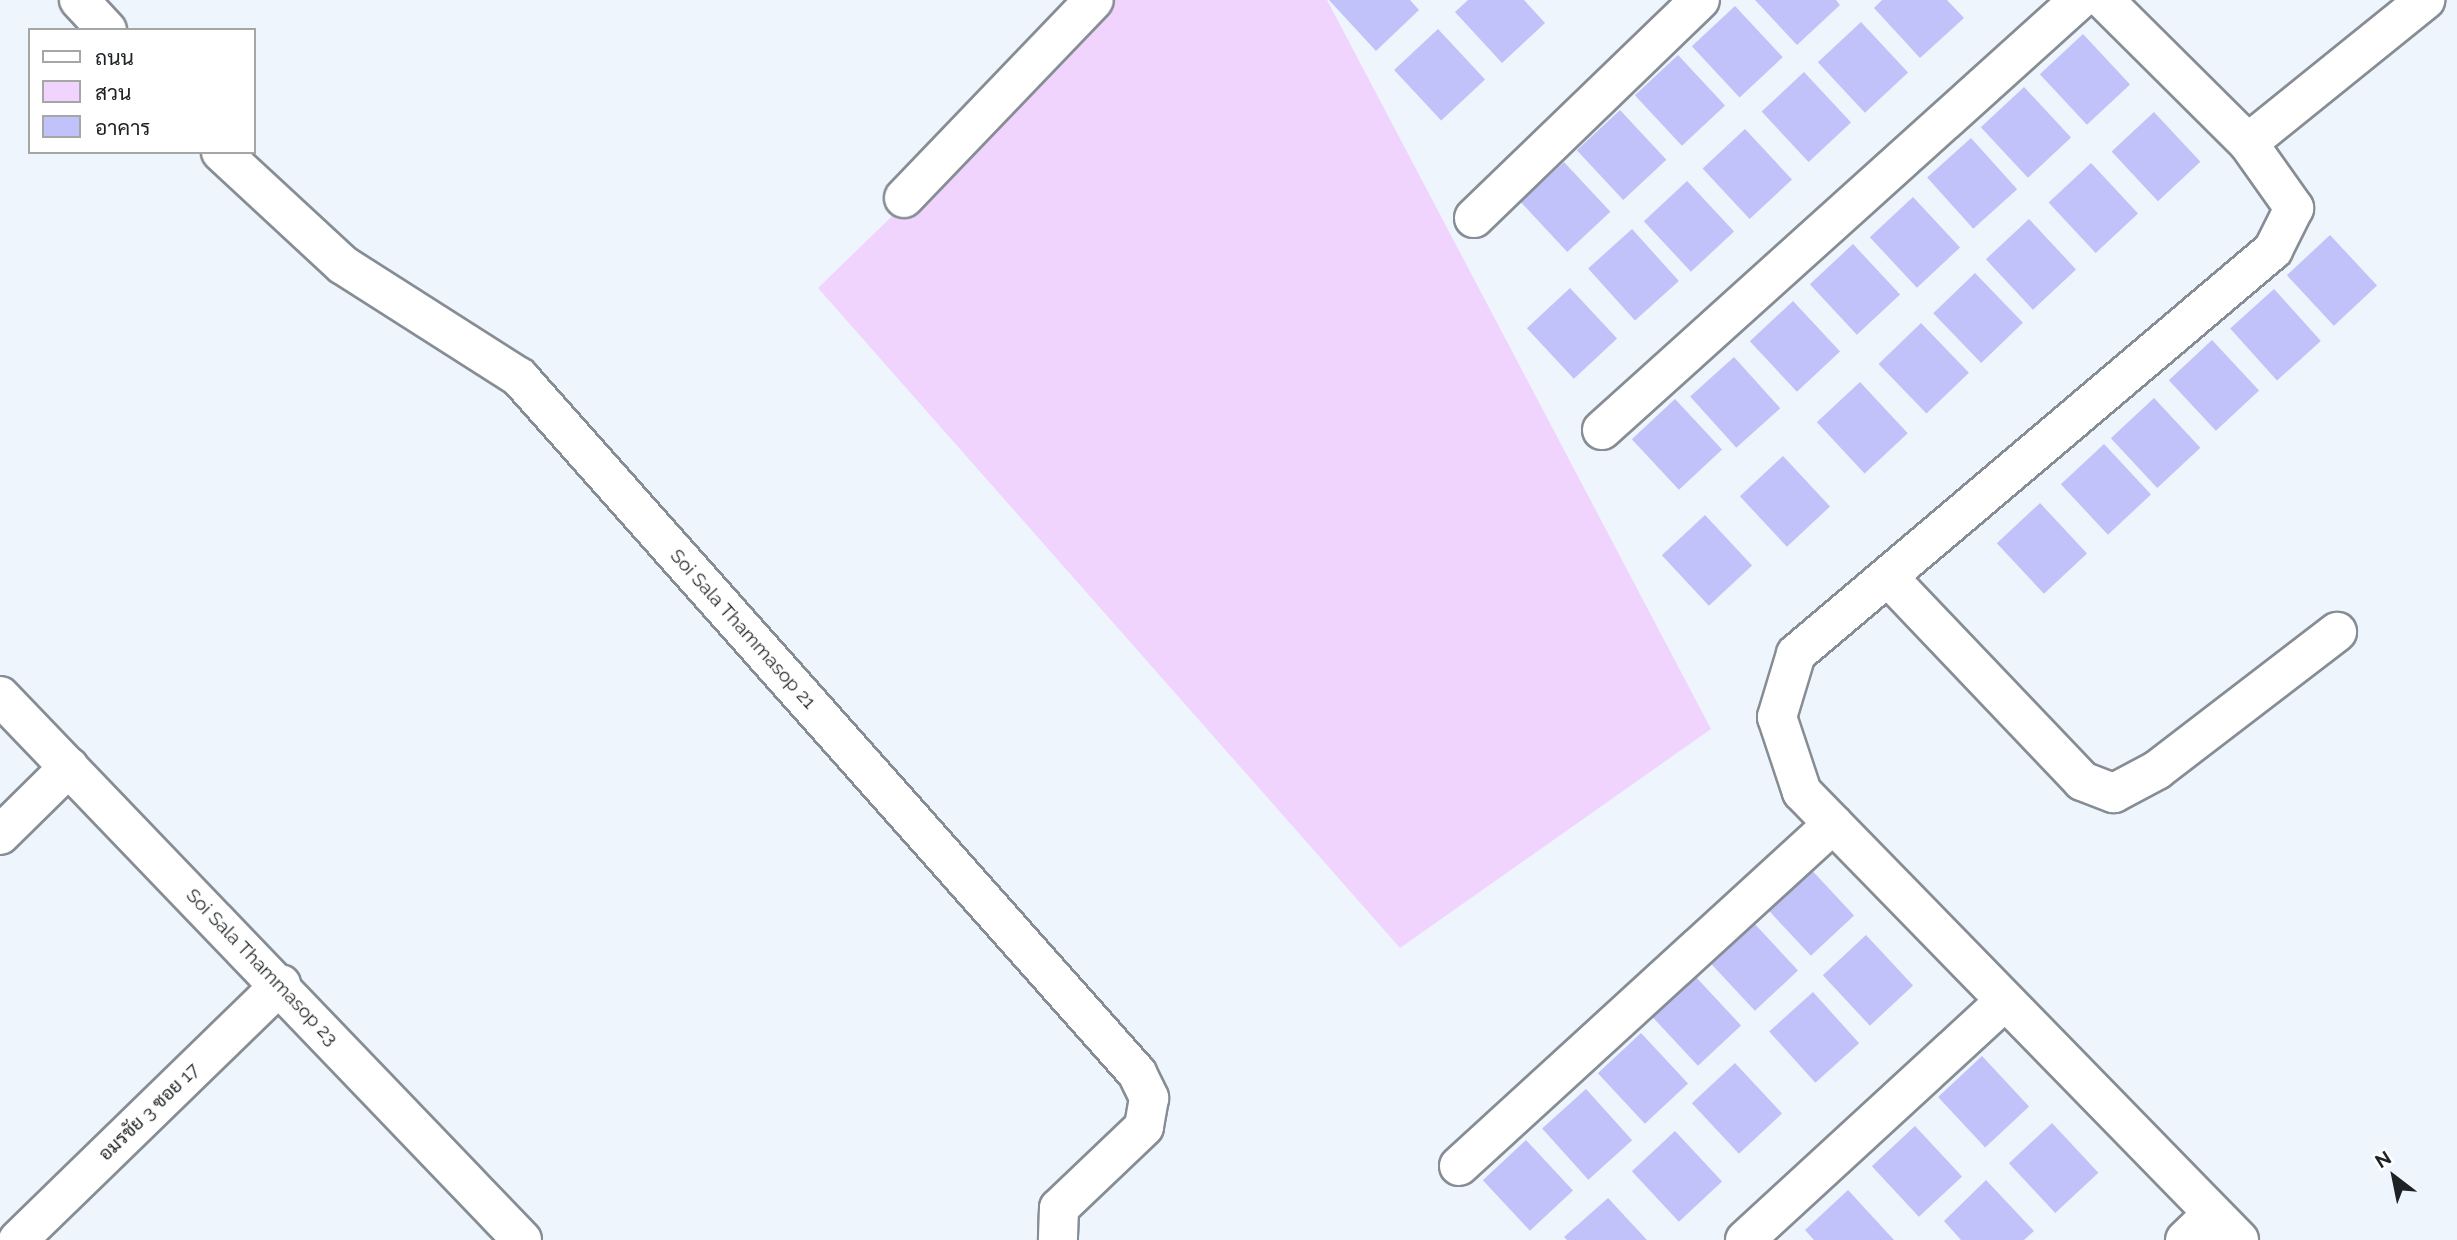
<!DOCTYPE html>
<html>
<head>
<meta charset="utf-8">
<style>
  body { margin:0 }
  #map { position:relative; width:2457px; height:1240px; overflow:hidden; background:#eef5fd; font-family:Raleway,Sarabun,sans-serif }
  div>[style] { position:absolute }
  .green>* { inset:0; background:#f1d4fd }
  .building>* { inset:0; background:#c2c2fa; transform-origin:0 0 }
  .roads { filter:drop-shadow(2px 0 #878d94) drop-shadow(-2px 0 #878d94) drop-shadow(0 2px #878d94) drop-shadow(0 -2px #878d94) }
  .minor>* { height:38px; margin:-19px; padding:0 19px; transform-origin:19px; border-radius:19px; background:#fff }
  span { translate:-50% -50%; white-space:nowrap; text-align:center; line-height:1.15; -webkit-text-stroke:7px #fff; paint-order:stroke }
  .street-label { font-size:19px; color:#1f2224 }
  .legend { position:absolute; left:28px; top:28px; width:228px; height:126px; box-sizing:border-box; background:#fff; border:2px solid #a5a7a7; margin:0; padding:9px 12px; list-style:none; font-size:21px; color:#1f2224 }
  .legend li { display:flex; align-items:center; gap:14px; height:35px }
  .legend b { width:35px; border:2px solid #a5a7a7 }
  .north { position:absolute; left:2359px; top:1142px; width:70px; height:70px; -webkit-text-stroke:5px #fff; paint-order:stroke; rotate:328deg; font-size:19px; font-weight:700; line-height:28px; text-align:center; color:#1f2224 }
  .north::after { content:''; display:block; margin:auto; width:24px; height:32px; background:#1f2224; clip-path:polygon(50% 0,100% 100%,50% 72%,0 100%) }
</style>
</head>
<body>
<div id="map">
  <div class="green">
    <div style="clip-path:polygon(1115px 0,1327px 0,1711px 729px,1400px 948px,818px 288px)"></div>
  </div>
  <div class="building">
    <div style="clip-path:polygon(1329px 0,1410px 0,1419px 10px,1376px 51px)"></div>
    <div style="clip-path:polygon(1468px 0,1524px 0,1545px 23px,1502px 63px,1455px 12px)"></div>
    <div style="clip-path:polygon(1755px 0,1836px 0,1840px 5px,1797px 45px)"></div>
    <div style="clip-path:polygon(1882px 0,1947px 0,1964px 18px,1920px 58px,1874px 8px)"></div>
    <div style="left:1735px;top:6px;width:70px;height:59px;rotate:47deg"></div>
    <div style="left:1861px;top:22px;width:69px;height:59px;rotate:47deg"></div>
    <div style="left:1438px;top:29px;width:69px;height:60px;rotate:47deg"></div>
    <div style="left:2083px;top:34px;width:69px;height:59px;rotate:47deg"></div>
    <div style="left:1678px;top:55px;width:69px;height:59px;rotate:47deg"></div>
    <div style="left:1804px;top:72px;width:69px;height:58px;rotate:47deg"></div>
    <div style="left:2024px;top:87px;width:69px;height:59px;rotate:47deg"></div>
    <div style="left:1620px;top:110px;width:68px;height:59px;rotate:47deg"></div>
    <div style="left:2154px;top:112px;width:68px;height:58px;rotate:47deg"></div>
    <div style="left:1745px;top:129px;width:69px;height:58px;rotate:47deg"></div>
    <div style="left:1971px;top:138px;width:69px;height:59px;rotate:48deg"></div>
    <div style="left:1564px;top:162px;width:68px;height:59px;rotate:47deg"></div>
    <div style="left:2091px;top:163px;width:69px;height:58px;rotate:47deg"></div>
    <div style="left:1687px;top:181px;width:69px;height:59px;rotate:47deg"></div>
    <div style="left:1913px;top:197px;width:69px;height:59px;rotate:47deg"></div>
    <div style="left:2029px;top:219px;width:69px;height:59px;rotate:47deg"></div>
    <div style="left:1632px;top:229px;width:70px;height:59px;rotate:48deg"></div>
    <div style="left:2330px;top:235px;width:69px;height:59px;rotate:47deg"></div>
    <div style="left:1853px;top:244px;width:69px;height:59px;rotate:47deg"></div>
    <div style="left:1975px;top:273px;width:69px;height:58px;rotate:46deg"></div>
    <div style="left:1570px;top:288px;width:69px;height:59px;rotate:47deg"></div>
    <div style="left:2274px;top:289px;width:70px;height:59px;rotate:48deg"></div>
    <div style="left:1793px;top:301px;width:69px;height:59px;rotate:47deg"></div>
    <div style="left:1921px;top:323px;width:69px;height:59px;rotate:46deg"></div>
    <div style="left:2212px;top:340px;width:69px;height:59px;rotate:47deg"></div>
    <div style="left:1734px;top:357px;width:69px;height:59px;rotate:48deg"></div>
    <div style="left:1860px;top:382px;width:70px;height:59px;rotate:47deg"></div>
    <div style="left:2154px;top:398px;width:68px;height:59px;rotate:47deg"></div>
    <div style="left:1675px;top:399px;width:69px;height:59px;rotate:47deg"></div>
    <div style="left:2104px;top:444px;width:69px;height:59px;rotate:47deg"></div>
    <div style="left:1783px;top:456px;width:69px;height:59px;rotate:47deg"></div>
    <div style="left:2040px;top:503px;width:69px;height:59px;rotate:47deg"></div>
    <div style="left:1705px;top:515px;width:69px;height:59px;rotate:47deg"></div>
    <div style="left:1807px;top:865px;width:69px;height:59px;rotate:47deg"></div>
    <div style="left:1751px;top:920px;width:69px;height:59px;rotate:47deg"></div>
    <div style="left:1866px;top:935px;width:69px;height:59px;rotate:47deg"></div>
    <div style="left:1694px;top:975px;width:69px;height:59px;rotate:47deg"></div>
    <div style="left:1813px;top:992px;width:69px;height:59px;rotate:48deg"></div>
    <div style="left:1641px;top:1033px;width:69px;height:59px;rotate:47deg"></div>
    <div style="left:1982px;top:1056px;width:69px;height:60px;rotate:47deg"></div>
    <div style="left:1735px;top:1063px;width:69px;height:59px;rotate:47deg"></div>
    <div style="left:1586px;top:1089px;width:69px;height:59px;rotate:48deg"></div>
    <div style="left:2052px;top:1123px;width:68px;height:59px;rotate:47deg"></div>
    <div style="left:1915px;top:1126px;width:69px;height:59px;rotate:47deg"></div>
    <div style="left:1675px;top:1131px;width:69px;height:59px;rotate:47deg"></div>
    <div style="left:1526px;top:1140px;width:69px;height:59px;rotate:47deg"></div>
    <div style="clip-path:polygon(1986px 1180px,2034px 1231px,2024px 1240px,1961px 1240px,1944px 1221px)"></div>
    <div style="clip-path:polygon(1848px 1190px,1894px 1240px,1814px 1240px,1805px 1230px)"></div>
    <div style="clip-path:polygon(1608px 1198px,1647px 1240px,1567px 1240px,1564px 1237px)"></div>
  </div>
  <div class="roads">
    <div class="minor">
      <div style="left:79px;top:0;width:41px;rotate:47deg"></div>
      <div style="left:2104px;top:0;width:203px;rotate:44.8deg"></div>
      <div style="left:2248px;top:143px;width:80px;rotate:54.7deg"></div>
      <div style="left:2294px;top:208px;width:47px;rotate:116.6deg"></div>
      <div style="left:2273px;top:250px;width:625px;rotate:139.74deg"></div>
      <div style="left:1796px;top:654px;width:66px;rotate:106.8deg"></div>
      <div style="left:1777px;top:717px;width:79px;rotate:71.6deg"></div>
      <div style="left:1802px;top:792px;width:626px;rotate:45.71deg"></div>
      <div style="left:2248px;top:143px;width:228px;rotate:-38.9deg"></div>
      <div style="left:221px;top:152px;width:166px;rotate:42.8deg"></div>
      <div style="left:343px;top:265px;width:209px;rotate:32.5deg"></div>
      <div style="left:519px;top:377px;width:931px;rotate:48.4deg"></div>
      <div style="left:1137px;top:1073px;width:28px;rotate:64deg"></div>
      <div style="left:1149px;top:1098px;width:29px;rotate:100deg"></div>
      <div style="left:1144px;top:1127px;width:117px;rotate:136.4deg"></div>
      <div style="left:1059px;top:1208px;width:32px;rotate:92deg"></div>
      <div style="left:904px;top:198px;width:274px;rotate:-46.2deg"></div>
      <div style="left:1474px;top:218px;width:314px;rotate:-44deg"></div>
      <div style="left:1602px;top:430px;width:642px;rotate:-42.03deg"></div>
      <div style="left:1888px;top:577px;width:282px;rotate:46.4deg"></div>
      <div style="left:2082px;top:781px;width:34px;rotate:21deg"></div>
      <div style="left:2114px;top:793px;width:49px;rotate:-28.1deg"></div>
      <div style="left:2157px;top:770px;width:227px;rotate:-37.5deg"></div>
      <div style="left:0;top:696px;width:754px;rotate:46.18deg"></div>
      <div style="left:0;top:835px;width:97px;rotate:-44.6deg"></div>
      <div style="left:1459px;top:1166px;width:507px;rotate:-42.44deg"></div>
      <div style="left:18px;top:1240px;width:367px;rotate:-44.2deg"></div>
      <div style="left:1745px;top:1240px;width:353px;rotate:-42.6deg"></div>
      <div style="left:2185px;top:1240px;width:36px;rotate:-44deg"></div>
    </div>
  </div>
  <div class="street-label">
    <span style="left:743px;top:629px;rotate:48deg">Soi Sala Thammasop 21</span>
    <span style="left:262px;top:967px;rotate:46deg">Soi Sala Thammasop 23</span>
    <span style="left:149px;top:1112px;rotate:-44deg">อมรชัย 3 ซอย 17</span>
  </div>
  <ul class="legend">
  <li><b style="height:9px;background:#fff"></b>ถนน</li>
  <li><b style="height:19px;background:#f1d4fd"></b>สวน</li>
  <li><b style="height:19px;background:#c2c2fa"></b>อาคาร</li>
  </ul>
  <div class="north">N</div>
</div>
</body>
</html>
